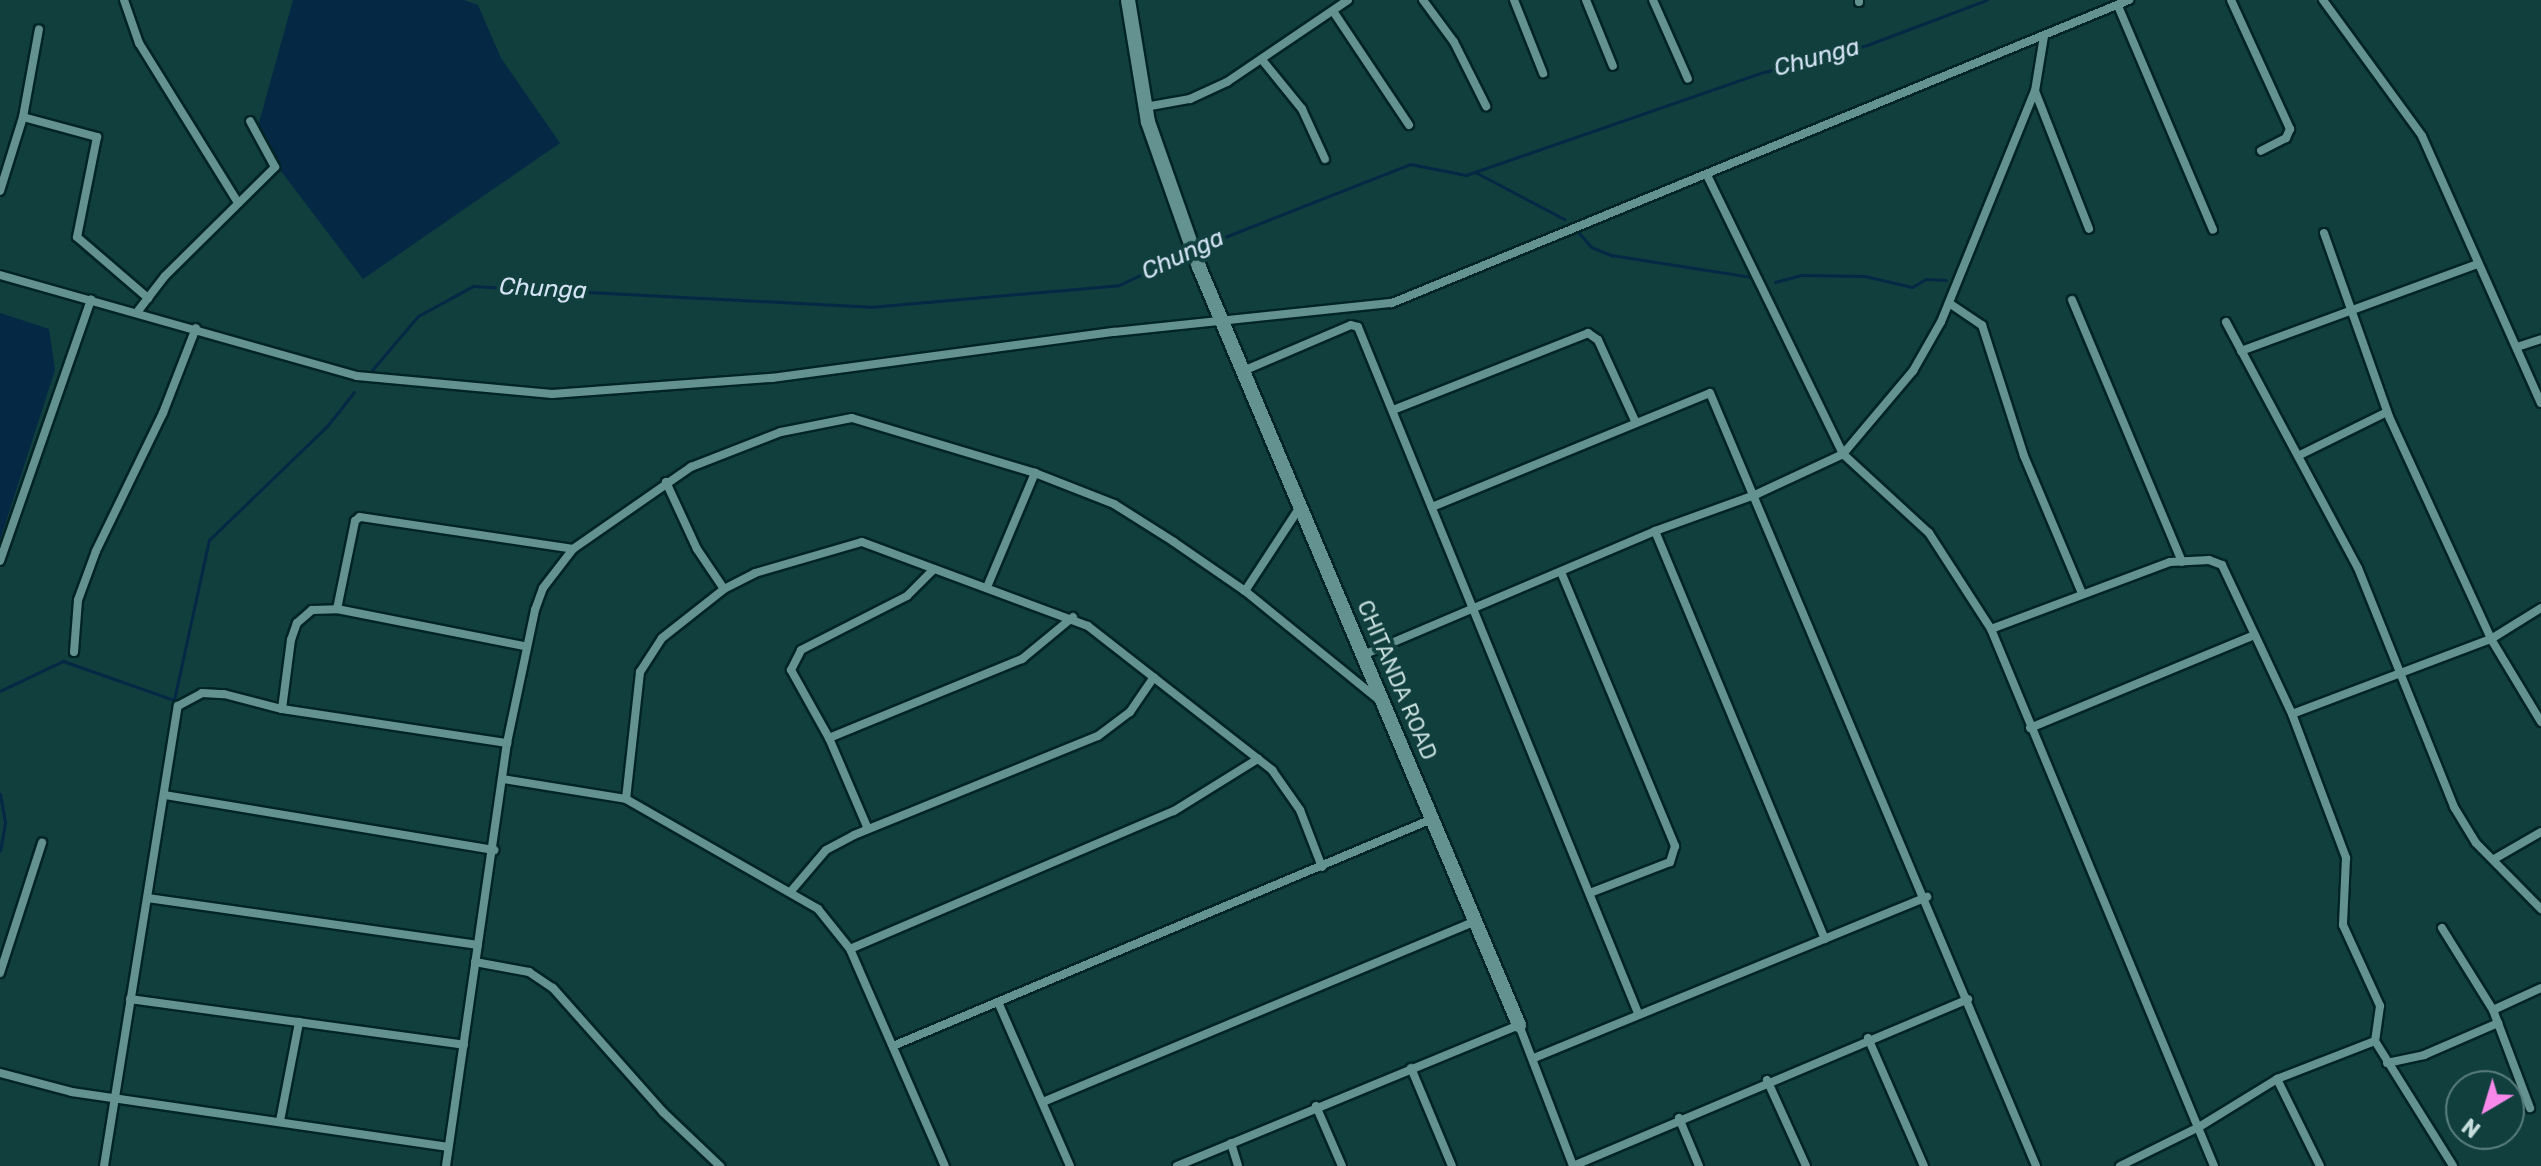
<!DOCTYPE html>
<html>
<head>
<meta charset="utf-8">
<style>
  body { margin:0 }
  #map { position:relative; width:2541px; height:1166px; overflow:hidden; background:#103f3e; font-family:Rubik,sans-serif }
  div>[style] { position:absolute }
  .water>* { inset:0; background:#052845 }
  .stream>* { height:3px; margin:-1.5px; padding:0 1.5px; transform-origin:1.5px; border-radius:1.5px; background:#052845 }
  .roads { filter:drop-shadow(2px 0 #012424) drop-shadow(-2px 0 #012424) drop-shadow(0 2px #012424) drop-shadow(0 -2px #012424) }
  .minor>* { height:8px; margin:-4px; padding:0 4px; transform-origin:4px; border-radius:4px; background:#649290 }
  .tertiary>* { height:14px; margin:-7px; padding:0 7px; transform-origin:7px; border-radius:7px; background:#649290 }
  span { translate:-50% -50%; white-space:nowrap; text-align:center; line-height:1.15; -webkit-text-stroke:8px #103f3e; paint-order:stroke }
  .street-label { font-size:22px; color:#c6dddc }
  .water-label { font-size:24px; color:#d3e3f4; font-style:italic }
  .north { position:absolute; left:2445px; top:1070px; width:80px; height:80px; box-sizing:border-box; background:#103f3e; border:2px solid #597e7d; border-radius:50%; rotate:218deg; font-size:22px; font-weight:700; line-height:32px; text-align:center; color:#c6dddc }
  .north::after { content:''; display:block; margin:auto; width:28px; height:36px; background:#f888ea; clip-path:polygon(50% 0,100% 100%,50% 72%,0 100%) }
</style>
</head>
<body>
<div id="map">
  <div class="water">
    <div style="clip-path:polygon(293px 0,464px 0,478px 5px,501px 58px,560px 143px,363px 279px,255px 137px)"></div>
    <div style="clip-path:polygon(0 313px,49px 329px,55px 370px,0 540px)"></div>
  </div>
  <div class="stream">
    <div style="left:1475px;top:172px;width:101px;rotate:27.8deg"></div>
    <div style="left:1579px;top:233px;width:18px;rotate:49deg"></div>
    <div style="left:1591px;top:247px;width:22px;rotate:22deg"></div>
    <div style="left:1611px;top:255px;width:143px;rotate:8.9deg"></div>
    <div style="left:1197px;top:248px;width:229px;rotate:-21.5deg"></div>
    <div style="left:1410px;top:164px;width:57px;rotate:11.1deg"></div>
    <div style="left:1466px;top:175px;width:315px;rotate:-19.1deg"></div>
    <div style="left:1764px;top:72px;width:106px;rotate:-14.7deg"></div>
    <div style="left:1867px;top:45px;width:128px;rotate:-20.6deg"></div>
    <div style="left:1775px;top:282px;width:27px;rotate:-15deg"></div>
    <div style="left:1801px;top:275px;width:64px;rotate:0.9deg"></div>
    <div style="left:1865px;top:276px;width:48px;rotate:13.2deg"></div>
    <div style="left:1912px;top:287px;width:16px;rotate:-30deg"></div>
    <div style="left:1926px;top:279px;width:20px;rotate:3deg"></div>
    <div style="left:372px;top:370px;width:71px;rotate:-49.6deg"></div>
    <div style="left:418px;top:316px;width:63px;rotate:-28.6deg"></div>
    <div style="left:473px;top:286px;width:398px;rotate:3deg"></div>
    <div style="left:870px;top:307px;width:250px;rotate:-5deg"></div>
    <div style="left:1119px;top:285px;width:75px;rotate:-25.2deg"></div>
    <div style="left:0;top:691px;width:70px;rotate:-25.5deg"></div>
    <div style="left:63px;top:661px;width:118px;rotate:19.4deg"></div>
    <div style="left:174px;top:700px;width:164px;rotate:-77.7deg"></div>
    <div style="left:209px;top:540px;width:165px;rotate:-44deg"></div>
    <div style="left:328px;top:425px;width:42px;rotate:-51.8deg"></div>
    <div style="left:0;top:794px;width:29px;rotate:80deg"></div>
    <div style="left:5px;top:823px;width:28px;rotate:100deg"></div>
  </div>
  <div class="roads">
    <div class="minor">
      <div style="left:124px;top:0;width:46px;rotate:70.8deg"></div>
      <div style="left:139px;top:43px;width:186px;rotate:58.2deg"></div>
      <div style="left:1423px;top:0;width:52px;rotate:53.6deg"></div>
      <div style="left:1454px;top:42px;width:72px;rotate:63.4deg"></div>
      <div style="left:1514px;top:0;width:79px;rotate:68.3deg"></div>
      <div style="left:1586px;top:0;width:71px;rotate:67.8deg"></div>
      <div style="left:1653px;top:0;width:86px;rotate:66.1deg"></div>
      <div style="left:1859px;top:0;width:2px;rotate:90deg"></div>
      <div style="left:2231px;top:0;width:142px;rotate:65.4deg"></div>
      <div style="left:2290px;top:129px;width:10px;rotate:114deg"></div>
      <div style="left:2286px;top:138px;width:28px;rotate:153deg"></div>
      <div style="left:2323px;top:0;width:168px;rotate:53.9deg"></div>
      <div style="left:2422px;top:136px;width:292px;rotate:66deg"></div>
      <div style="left:2118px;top:6px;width:243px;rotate:67deg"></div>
      <div style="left:1333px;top:11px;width:137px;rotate:56.3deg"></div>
      <div style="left:1263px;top:61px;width:62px;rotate:50.9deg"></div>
      <div style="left:1302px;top:109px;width:55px;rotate:65.3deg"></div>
      <div style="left:2035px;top:91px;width:148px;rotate:68.6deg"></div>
      <div style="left:1145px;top:107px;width:46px;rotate:-10.1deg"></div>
      <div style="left:1190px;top:99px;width:41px;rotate:-24.7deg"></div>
      <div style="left:1227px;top:82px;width:146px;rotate:-34.1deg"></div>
      <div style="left:23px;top:117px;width:77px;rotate:15.1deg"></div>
      <div style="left:97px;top:137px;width:102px;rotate:101.3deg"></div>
      <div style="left:77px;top:237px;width:94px;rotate:40.7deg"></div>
      <div style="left:1708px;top:177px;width:308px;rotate:64deg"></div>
      <div style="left:1843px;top:454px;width:117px;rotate:42.6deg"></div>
      <div style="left:1929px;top:533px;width:114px;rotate:57.1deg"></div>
      <div style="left:1991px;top:629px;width:581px;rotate:67.45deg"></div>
      <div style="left:0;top:191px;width:77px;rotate:-72.7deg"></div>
      <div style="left:23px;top:117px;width:89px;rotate:-79.7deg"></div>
      <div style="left:2324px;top:233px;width:197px;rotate:70.5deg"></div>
      <div style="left:2390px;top:419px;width:242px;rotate:65.3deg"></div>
      <div style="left:2491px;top:639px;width:97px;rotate:58.9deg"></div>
      <div style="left:0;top:275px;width:371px;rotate:15.8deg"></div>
      <div style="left:357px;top:376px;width:196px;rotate:5.3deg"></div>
      <div style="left:552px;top:394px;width:221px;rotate:-4.2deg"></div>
      <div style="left:772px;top:378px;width:345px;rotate:-7.7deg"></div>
      <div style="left:1114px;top:332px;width:280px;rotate:-6deg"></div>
      <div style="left:1392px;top:303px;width:797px;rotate:-22.35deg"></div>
      <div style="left:2072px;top:300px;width:284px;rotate:67.2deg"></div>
      <div style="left:1949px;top:303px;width:40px;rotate:34deg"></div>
      <div style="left:1982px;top:325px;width:138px;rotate:72.2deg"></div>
      <div style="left:2024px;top:456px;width:149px;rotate:67.1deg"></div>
      <div style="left:138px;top:311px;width:44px;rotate:-52.4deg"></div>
      <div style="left:165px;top:276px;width:155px;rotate:-44.7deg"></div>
      <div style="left:275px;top:167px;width:52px;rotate:-118.5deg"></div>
      <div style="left:2226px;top:322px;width:279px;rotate:61.8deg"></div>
      <div style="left:2358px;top:568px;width:258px;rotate:68.1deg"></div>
      <div style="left:2454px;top:807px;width:42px;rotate:58.6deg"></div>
      <div style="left:2476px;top:843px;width:93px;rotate:45.4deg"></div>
      <div style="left:2517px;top:347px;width:25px;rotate:-18deg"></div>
      <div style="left:2241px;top:351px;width:252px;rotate:-20.2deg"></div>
      <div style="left:1243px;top:371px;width:117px;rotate:-23.1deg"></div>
      <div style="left:1351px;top:325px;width:7px;rotate:16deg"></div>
      <div style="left:1358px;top:327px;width:741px;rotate:67.8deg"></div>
      <div style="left:1393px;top:410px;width:210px;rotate:-21.5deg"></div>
      <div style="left:1588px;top:333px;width:12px;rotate:35deg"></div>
      <div style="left:1598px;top:340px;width:89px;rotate:65.4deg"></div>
      <div style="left:2300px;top:455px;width:97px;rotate:-26.3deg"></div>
      <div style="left:666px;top:482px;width:74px;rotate:65.2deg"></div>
      <div style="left:697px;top:549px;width:48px;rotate:56deg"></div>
      <div style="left:1432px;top:507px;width:300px;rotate:-22.3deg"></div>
      <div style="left:1710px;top:393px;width:839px;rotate:67.13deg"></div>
      <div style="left:1655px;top:531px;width:442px;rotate:67.4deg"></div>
      <div style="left:0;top:561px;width:277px;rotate:-70.8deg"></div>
      <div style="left:1561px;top:572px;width:297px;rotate:67.4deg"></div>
      <div style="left:1675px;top:846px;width:17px;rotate:107deg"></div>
      <div style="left:1670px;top:862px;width:86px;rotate:158.8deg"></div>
      <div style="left:987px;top:587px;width:124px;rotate:-67.2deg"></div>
      <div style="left:1245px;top:591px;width:100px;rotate:-56.8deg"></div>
      <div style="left:337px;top:609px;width:90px;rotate:-78.4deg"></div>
      <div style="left:355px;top:521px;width:6px;rotate:-39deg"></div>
      <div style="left:360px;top:517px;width:215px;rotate:8.5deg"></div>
      <div style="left:1991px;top:629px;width:191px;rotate:-20.5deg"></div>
      <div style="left:2170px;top:562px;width:39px;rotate:-3deg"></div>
      <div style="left:2209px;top:560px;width:14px;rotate:21deg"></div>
      <div style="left:2222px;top:565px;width:77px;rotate:64.8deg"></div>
      <div style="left:74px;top:652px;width:52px;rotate:-85.6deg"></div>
      <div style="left:78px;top:600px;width:52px;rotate:-69.8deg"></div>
      <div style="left:96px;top:551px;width:153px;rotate:-64.1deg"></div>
      <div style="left:163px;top:413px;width:91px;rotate:-68.8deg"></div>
      <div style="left:1363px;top:655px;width:317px;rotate:-23deg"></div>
      <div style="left:1655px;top:531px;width:109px;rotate:-19.9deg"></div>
      <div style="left:1757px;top:494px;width:95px;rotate:-24.9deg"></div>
      <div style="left:1843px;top:454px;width:109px;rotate:-49.9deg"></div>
      <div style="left:1913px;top:371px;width:56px;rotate:-60.3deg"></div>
      <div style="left:1941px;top:322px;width:249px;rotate:-67.9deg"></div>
      <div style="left:2035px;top:91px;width:56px;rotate:-80.7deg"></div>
      <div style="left:282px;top:709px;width:70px;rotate:-82.6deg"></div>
      <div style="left:291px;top:640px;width:18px;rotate:-71deg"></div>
      <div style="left:297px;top:623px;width:20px;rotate:-41deg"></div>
      <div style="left:312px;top:610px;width:25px;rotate:-2deg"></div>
      <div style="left:337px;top:609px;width:191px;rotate:11.2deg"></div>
      <div style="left:2292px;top:714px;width:213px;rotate:-20.7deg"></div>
      <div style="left:2491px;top:639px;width:59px;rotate:-31.8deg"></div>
      <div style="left:2030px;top:728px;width:243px;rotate:-22.5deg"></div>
      <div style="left:2255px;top:635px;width:87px;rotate:64.9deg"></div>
      <div style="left:2292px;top:714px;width:154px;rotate:69.4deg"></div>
      <div style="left:2346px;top:858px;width:67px;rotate:92.6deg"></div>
      <div style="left:2343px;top:925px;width:89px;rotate:65.4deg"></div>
      <div style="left:2380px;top:1006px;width:35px;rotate:98deg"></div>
      <div style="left:2375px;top:1041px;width:147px;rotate:58deg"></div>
      <div style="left:829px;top:738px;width:209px;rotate:-22.3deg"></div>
      <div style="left:1022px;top:659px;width:66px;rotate:-39.5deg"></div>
      <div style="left:503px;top:779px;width:125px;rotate:9.2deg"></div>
      <div style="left:626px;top:799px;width:221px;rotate:29.8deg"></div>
      <div style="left:818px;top:909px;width:51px;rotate:51.3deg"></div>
      <div style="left:850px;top:949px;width:237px;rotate:66.4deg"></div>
      <div style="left:165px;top:795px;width:334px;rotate:9.5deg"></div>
      <div style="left:626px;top:799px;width:128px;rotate:-83.7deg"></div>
      <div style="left:640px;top:672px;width:40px;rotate:-57.1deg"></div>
      <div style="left:662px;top:638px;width:79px;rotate:-38.3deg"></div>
      <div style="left:724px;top:589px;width:35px;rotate:-27deg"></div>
      <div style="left:755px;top:573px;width:111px;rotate:-16.2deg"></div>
      <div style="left:862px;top:542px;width:241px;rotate:20.4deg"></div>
      <div style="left:1088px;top:626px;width:234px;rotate:38deg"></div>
      <div style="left:1272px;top:770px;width:49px;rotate:55deg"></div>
      <div style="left:1300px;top:810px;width:61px;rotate:68.9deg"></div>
      <div style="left:868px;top:829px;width:99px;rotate:-113.2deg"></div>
      <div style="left:829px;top:738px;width:78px;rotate:-119.2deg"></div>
      <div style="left:791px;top:670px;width:22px;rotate:-63deg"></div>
      <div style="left:801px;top:650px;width:119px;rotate:-27deg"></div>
      <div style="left:907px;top:596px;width:38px;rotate:-45deg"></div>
      <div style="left:2496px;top:858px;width:52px;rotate:-30deg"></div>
      <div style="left:792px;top:890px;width:52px;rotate:-49.6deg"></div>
      <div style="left:826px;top:850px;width:32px;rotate:-28deg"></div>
      <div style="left:854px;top:835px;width:263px;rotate:-22.1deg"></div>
      <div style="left:1098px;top:736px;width:40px;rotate:-37deg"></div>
      <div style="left:1130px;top:712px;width:42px;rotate:-55.6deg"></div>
      <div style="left:148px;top:898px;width:333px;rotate:8.1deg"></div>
      <div style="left:2442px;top:928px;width:97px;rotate:58.1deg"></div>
      <div style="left:2493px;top:1010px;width:105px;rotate:69.3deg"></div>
      <div style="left:850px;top:949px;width:352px;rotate:-23.1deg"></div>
      <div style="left:1174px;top:811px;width:99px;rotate:-31.8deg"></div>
      <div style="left:475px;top:962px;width:55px;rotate:10.5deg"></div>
      <div style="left:529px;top:972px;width:29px;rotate:34deg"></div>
      <div style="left:553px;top:988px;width:166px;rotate:48.4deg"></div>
      <div style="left:663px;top:1112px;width:79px;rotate:43.5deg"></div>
      <div style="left:0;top:973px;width:137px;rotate:-72.1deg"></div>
      <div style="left:130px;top:999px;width:337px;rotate:7.8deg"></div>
      <div style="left:998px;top:1002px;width:179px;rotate:66.3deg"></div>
      <div style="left:2493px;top:1010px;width:53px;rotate:-24.6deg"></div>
      <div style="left:1868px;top:1038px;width:140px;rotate:66.4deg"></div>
      <div style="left:893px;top:1046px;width:585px;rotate:-22.84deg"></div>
      <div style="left:1534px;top:1058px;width:425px;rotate:-22.3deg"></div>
      <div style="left:2387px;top:1063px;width:38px;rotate:-12deg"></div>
      <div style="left:2424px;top:1055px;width:81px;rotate:-23.4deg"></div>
      <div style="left:1411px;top:1068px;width:106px;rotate:67.3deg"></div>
      <div style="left:0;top:1073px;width:74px;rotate:14.8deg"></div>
      <div style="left:72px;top:1092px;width:380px;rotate:8.3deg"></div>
      <div style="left:2277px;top:1079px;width:97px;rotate:63.7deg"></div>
      <div style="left:1767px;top:1080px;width:94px;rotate:65.6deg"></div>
      <div style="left:1043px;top:1102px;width:469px;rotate:-22.7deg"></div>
      <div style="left:1316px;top:1106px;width:65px;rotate:66.6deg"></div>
      <div style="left:1679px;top:1118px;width:52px;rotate:67.4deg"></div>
      <div style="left:280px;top:1121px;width:101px;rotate:-79.1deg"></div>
      <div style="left:1231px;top:1143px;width:24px;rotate:73deg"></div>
      <div style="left:104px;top:1166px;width:466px;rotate:-80.9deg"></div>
      <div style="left:178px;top:706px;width:27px;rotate:-28deg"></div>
      <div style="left:202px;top:693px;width:22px;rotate:3deg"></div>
      <div style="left:224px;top:694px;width:60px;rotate:14.5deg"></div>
      <div style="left:282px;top:709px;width:228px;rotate:8.6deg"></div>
      <div style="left:446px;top:1166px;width:427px;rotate:-81.8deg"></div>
      <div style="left:507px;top:743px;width:136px;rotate:-78.1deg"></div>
      <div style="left:535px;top:610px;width:23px;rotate:-70deg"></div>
      <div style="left:543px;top:588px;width:49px;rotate:-52.4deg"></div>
      <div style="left:573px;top:549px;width:144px;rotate:-34.8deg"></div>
      <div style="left:691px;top:467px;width:97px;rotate:-21.3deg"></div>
      <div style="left:781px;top:432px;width:72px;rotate:-11.2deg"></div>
      <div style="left:852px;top:418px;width:191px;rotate:16.7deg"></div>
      <div style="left:1035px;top:473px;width:85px;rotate:21.4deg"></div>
      <div style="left:1114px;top:504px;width:71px;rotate:32.3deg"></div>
      <div style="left:1174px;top:542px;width:86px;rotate:34.6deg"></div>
      <div style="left:1245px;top:591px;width:171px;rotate:39.1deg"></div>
      <div style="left:1177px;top:1166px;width:370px;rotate:-22.4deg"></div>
      <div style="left:1519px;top:1025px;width:151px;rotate:69deg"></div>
      <div style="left:1573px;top:1166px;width:429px;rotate:-22.9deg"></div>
      <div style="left:2120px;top:1166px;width:88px;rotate:-26.3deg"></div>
      <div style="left:2199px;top:1127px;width:92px;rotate:-31.6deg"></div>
      <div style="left:2277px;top:1079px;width:105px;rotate:-21.2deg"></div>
    </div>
    <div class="tertiary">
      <div style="left:1128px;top:0;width:124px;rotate:80.7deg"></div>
      <div style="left:1148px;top:122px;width:154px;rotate:70.6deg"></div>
      <div style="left:1199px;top:267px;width:823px;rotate:67.11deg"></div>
    </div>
  </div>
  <div class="street-label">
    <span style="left:1397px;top:680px;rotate:67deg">CHITANDA ROAD</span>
  </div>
  <div class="water-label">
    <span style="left:1817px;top:58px;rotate:-15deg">Chunga</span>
    <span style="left:1183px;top:255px;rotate:-25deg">Chunga</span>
    <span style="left:543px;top:289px;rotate:3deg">Chunga</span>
  </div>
  <div class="north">N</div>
</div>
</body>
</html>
